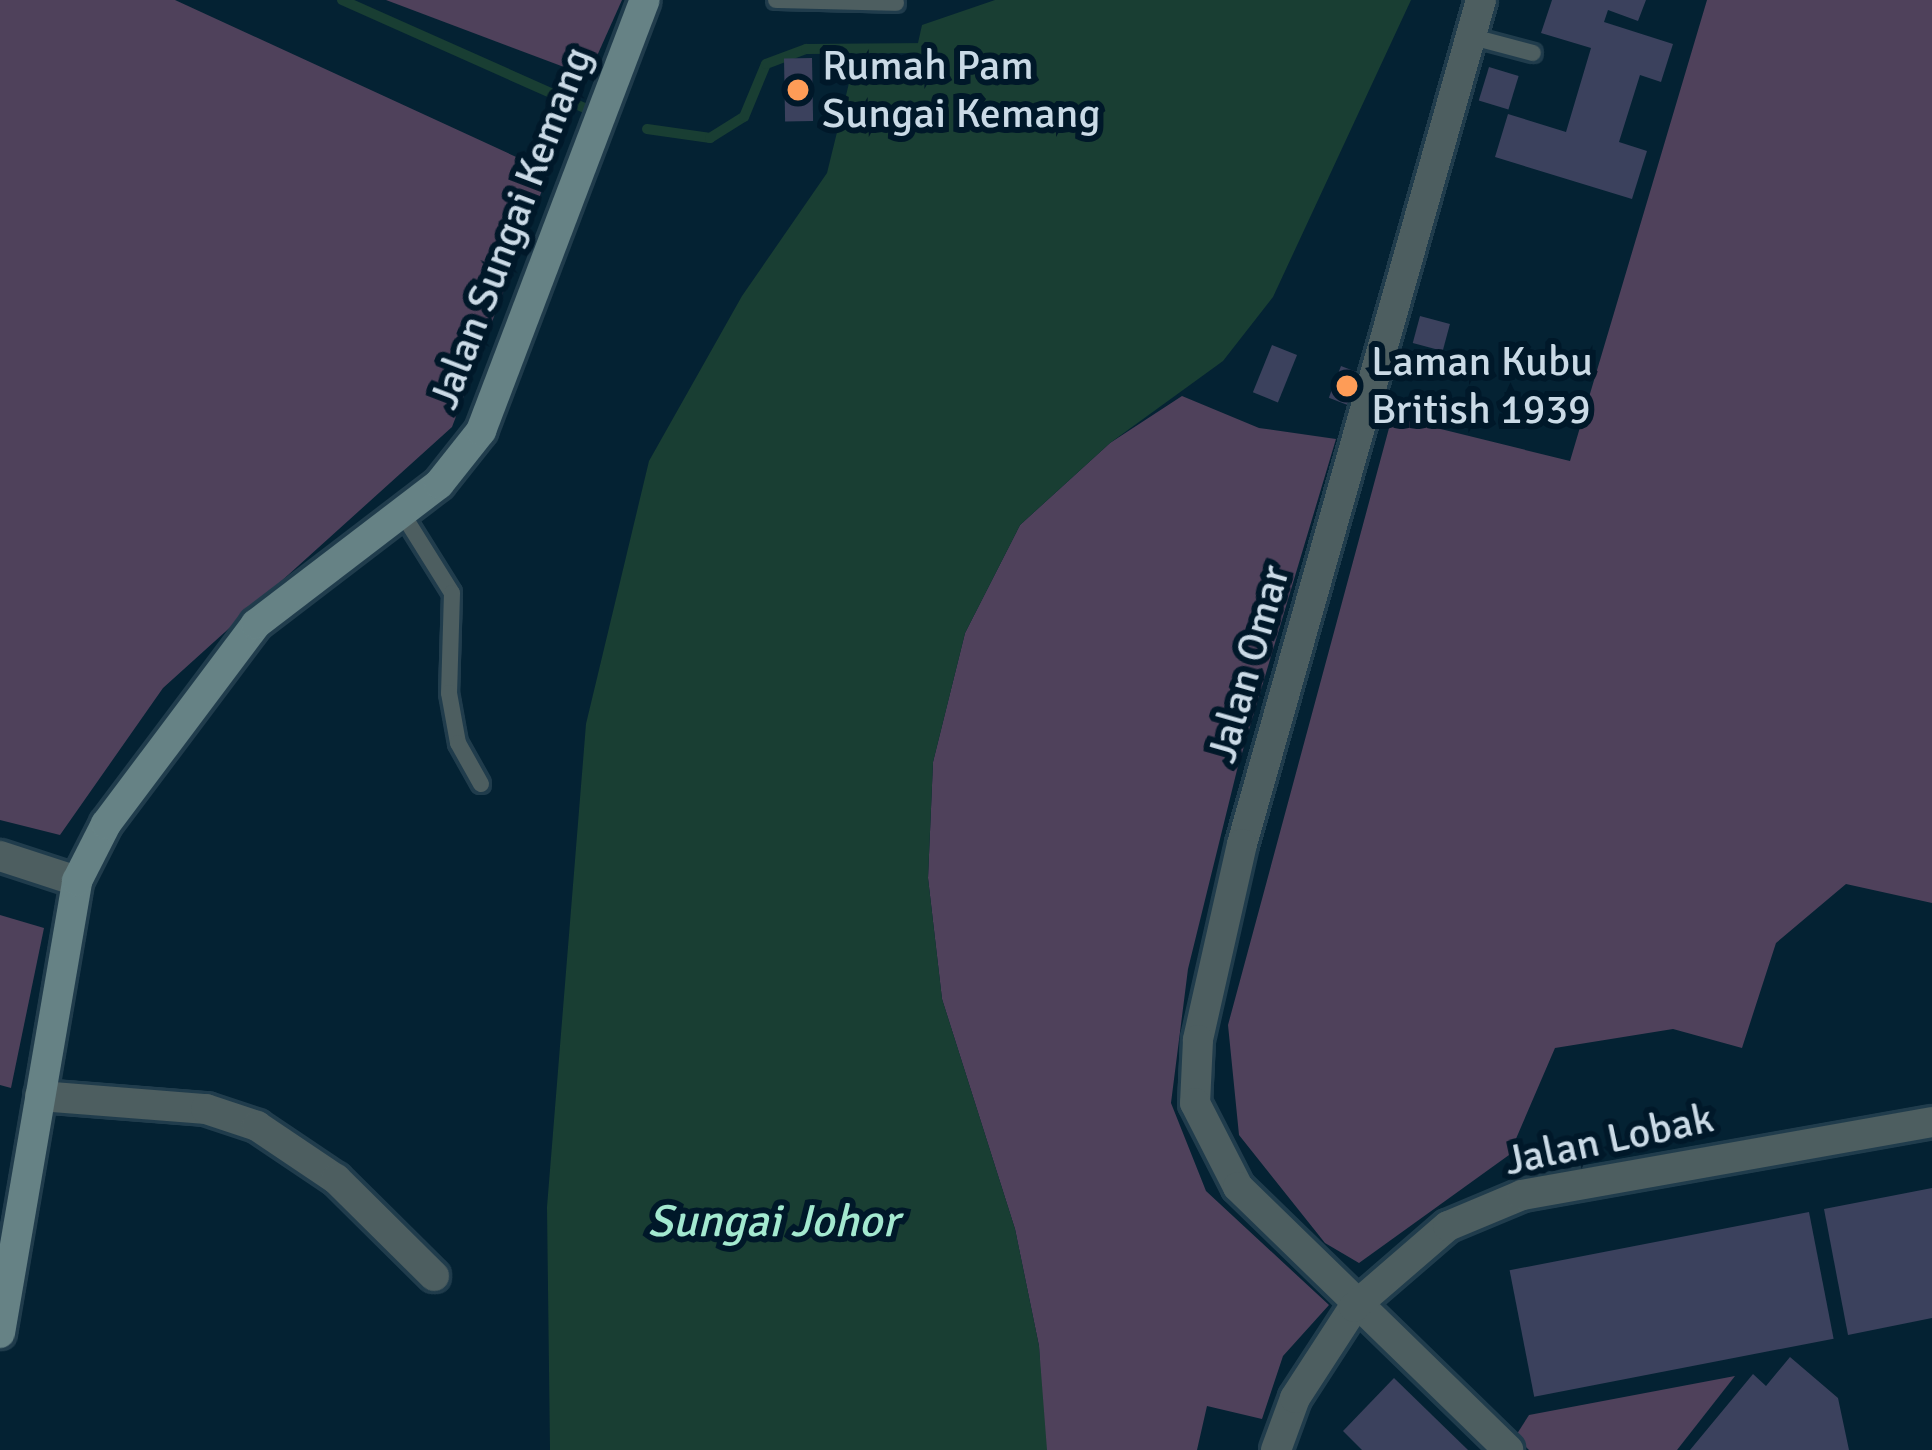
<!DOCTYPE html>
<html>
<head>
<meta charset="utf-8">
<style>
  body { margin:0 }
  #map { position:relative; width:1932px; height:1450px; overflow:hidden; background:#042233; font-family:Signika,sans-serif }
  div>[style] { position:absolute }
  .forest>* { inset:0; background:#4f415b }
  .water>* { inset:0; background:#193e33 }
  .stream>* { height:10px; margin:-5px; padding:0 5px; transform-origin:5px; border-radius:5px; background:#193e33 }
  .building>* { inset:0; background:#3b415d; transform-origin:0 0 }
  .roads { filter:drop-shadow(3px 0 #203c4c) drop-shadow(-3px 0 #203c4c) drop-shadow(0 3px #203c4c) drop-shadow(0 -3px #203c4c) }
  .lane>* { height:16px; margin:-8px; padding:0 8px; transform-origin:8px; border-radius:8px; background:#4d5e60 }
  .street>* { height:30px; margin:-15px; padding:0 15px; transform-origin:15px; border-radius:15px; background:#4d5e60 }
  .secondary>* { height:30px; margin:-15px; padding:0 15px; transform-origin:15px; border-radius:15px; background:#668285 }
  .dots>* { width:33px; height:33px; translate:-50% -50%; box-sizing:border-box; border:6px solid #001829; border-radius:50% }
  span { translate:-50% -50%; white-space:nowrap; text-align:center; line-height:1.15; -webkit-text-stroke:12px #001829; paint-order:stroke }
  .poi-label { font-size:42px; color:#cadae6 }
  .left { translate:0 -50%; text-align:left }
  .street-label { font-size:42px; color:#cadae6 }
  .water-label { font-size:45px; color:#a3e9d0; font-style:italic }
</style>
</head>
<body>
<div id="map">
  <div class="forest">
    <div style="clip-path:polygon(0 0,175px 0,549px 172px,452px 427px,163px 688px,60px 835px,0 820px)"></div>
    <div style="clip-path:polygon(386px 0,622px 0,588px 76px)"></div>
    <div style="clip-path:polygon(1707px 0,1932px 0,1932px 903px,1846px 884px,1776px 943px,1742px 1048px,1673px 1029px,1555px 1048px,1509px 1155px,1359px 1263px,1325px 1243px,1239px 1135px,1228px 1025px,1392px 417px,1570px 461px)"></div>
    <div style="clip-path:polygon(1182px 396px,1259px 428px,1336px 439px,1237px 770px,1188px 969px,1171px 1103px,1206px 1191px,1329px 1305px,1283px 1356px,1262px 1419px,1207px 1406px,1197px 1450px,1044px 1450px,1039px 1346px,1015px 1229px,942px 999px,928px 878px,933px 762px,965px 633px,1020px 525px,1110px 443px)"></div>
    <div style="clip-path:polygon(0 915px,44px 928px,11px 1088px,0 1085px)"></div>
    <div style="clip-path:polygon(1735px 1376px,1677px 1450px,1529px 1450px,1515px 1437px,1529px 1415px)"></div>
  </div>
  <div class="water">
    <div style="clip-path:polygon(995px 0,1411px 0,1273px 297px,1223px 361px,1110px 443px,1020px 525px,965px 633px,933px 762px,928px 878px,942px 999px,1015px 1229px,1039px 1346px,1047px 1450px,550px 1450px,547px 1207px,586px 724px,649px 461px,742px 296px,827px 173px,850px 79px,912px 70px,922px 25px)"></div>
  </div>
  <div class="stream">
    <div style="left:342px;top:0;width:268px;rotate:24deg"></div>
    <div style="left:647px;top:129px;width:64px;rotate:8.1deg"></div>
    <div style="left:710px;top:138px;width:40px;rotate:-32deg"></div>
    <div style="left:744px;top:117px;width:57px;rotate:-67.5deg"></div>
    <div style="left:766px;top:64px;width:43px;rotate:-20.6deg"></div>
    <div style="left:806px;top:49px;width:123px;rotate:-0.5deg"></div>
  </div>
  <div class="building">
    <div style="clip-path:polygon(1552px 0,1646px 0,1638px 21px,1608px 10px,1604px 22px,1673px 44px,1661px 82px,1640px 75px,1619px 142px,1647px 151px,1632px 199px,1495px 157px,1508px 114px,1566px 132px,1591px 48px,1541px 33px)"></div>
    <div style="left:812px;top:58px;width:63px;height:28px;rotate:89deg"></div>
    <div style="left:1489px;top:67px;width:31px;height:35px;rotate:17deg"></div>
    <div style="left:1420px;top:316px;width:31px;height:28px;rotate:15deg"></div>
    <div style="left:1272px;top:345px;width:27px;height:51px;rotate:22deg"></div>
    <div style="left:1341px;top:366px;width:25px;height:34px;rotate:21deg"></div>
    <div style="clip-path:polygon(1932px 1188px,1932px 1318px,1848px 1335px,1824px 1209px)"></div>
    <div style="left:1809px;top:1212px;width:129px;height:305px;rotate:79deg"></div>
    <div style="clip-path:polygon(1790px 1357px,1838px 1398px,1849px 1450px,1690px 1450px,1753px 1374px,1766px 1386px)"></div>
    <div style="clip-path:polygon(1394px 1378px,1468px 1450px,1362px 1450px,1343px 1431px)"></div>
  </div>
  <div class="roads">
    <div class="lane">
      <div style="left:776px;top:0;width:120px;rotate:1.4deg"></div>
      <div style="left:1469px;top:36px;width:66px;rotate:14.9deg"></div>
      <div style="left:402px;top:513px;width:94px;rotate:58deg"></div>
      <div style="left:452px;top:593px;width:100px;rotate:91.7deg"></div>
      <div style="left:449px;top:693px;width:51px;rotate:79.8deg"></div>
      <div style="left:458px;top:743px;width:47px;rotate:60.7deg"></div>
    </div>
    <div class="street">
      <div style="left:1481px;top:0;width:877px;rotate:105.81deg"></div>
      <div style="left:1242px;top:844px;width:201px;rotate:102.7deg"></div>
      <div style="left:1198px;top:1040px;width:63px;rotate:92.7deg"></div>
      <div style="left:1195px;top:1103px;width:94px;rotate:62.9deg"></div>
      <div style="left:1238px;top:1187px;width:377px;rotate:44.2deg"></div>
      <div style="left:0;top:856px;width:81px;rotate:18deg"></div>
      <div style="left:40px;top:1096px;width:167px;rotate:4.5deg"></div>
      <div style="left:206px;top:1109px;width:54px;rotate:18.4deg"></div>
      <div style="left:257px;top:1126px;width:95px;rotate:33.9deg"></div>
      <div style="left:336px;top:1179px;width:138px;rotate:44.7deg"></div>
      <div style="left:1276px;top:1450px;width:55px;rotate:-69.9deg"></div>
      <div style="left:1295px;top:1398px;width:108px;rotate:-57deg"></div>
      <div style="left:1354px;top:1307px;width:124px;rotate:-40.8deg"></div>
      <div style="left:1448px;top:1226px;width:80px;rotate:-22.7deg"></div>
      <div style="left:1522px;top:1195px;width:416px;rotate:-10.1deg"></div>
    </div>
    <div class="secondary">
      <div style="left:0;top:1333px;width:459px;rotate:-80.3deg"></div>
      <div style="left:77px;top:881px;width:64px;rotate:-63deg"></div>
      <div style="left:106px;top:824px;width:250px;rotate:-53.1deg"></div>
      <div style="left:256px;top:624px;width:230px;rotate:-37.4deg"></div>
      <div style="left:439px;top:484px;width:68px;rotate:-51.6deg"></div>
      <div style="left:481px;top:431px;width:461px;rotate:-69.2deg"></div>
    </div>
  </div>
  <div class="dots">
    <div style="left:798px;top:90px;background:#fe9c57"></div>
    <div style="left:1347px;top:386px;background:#fe9c57"></div>
  </div>
  <div class="poi-label">
    <span class="left" style="left:822px;top:90px">Rumah Pam<br>Sungai Kemang</span>
    <span class="left" style="left:1371px;top:386px">Laman Kubu<br>British 1939</span>
  </div>
  <div class="street-label">
    <span style="left:511px;top:228px;rotate:-69deg">Jalan Sungai Kemang</span>
    <span style="left:1249px;top:664px;rotate:-74deg">Jalan Omar</span>
    <span style="left:1609px;top:1140px;rotate:-12deg">Jalan Lobak</span>
  </div>
  <div class="water-label">
    <span style="left:773px;top:1222px">Sungai Johor</span>
  </div>
</div>
</body>
</html>
